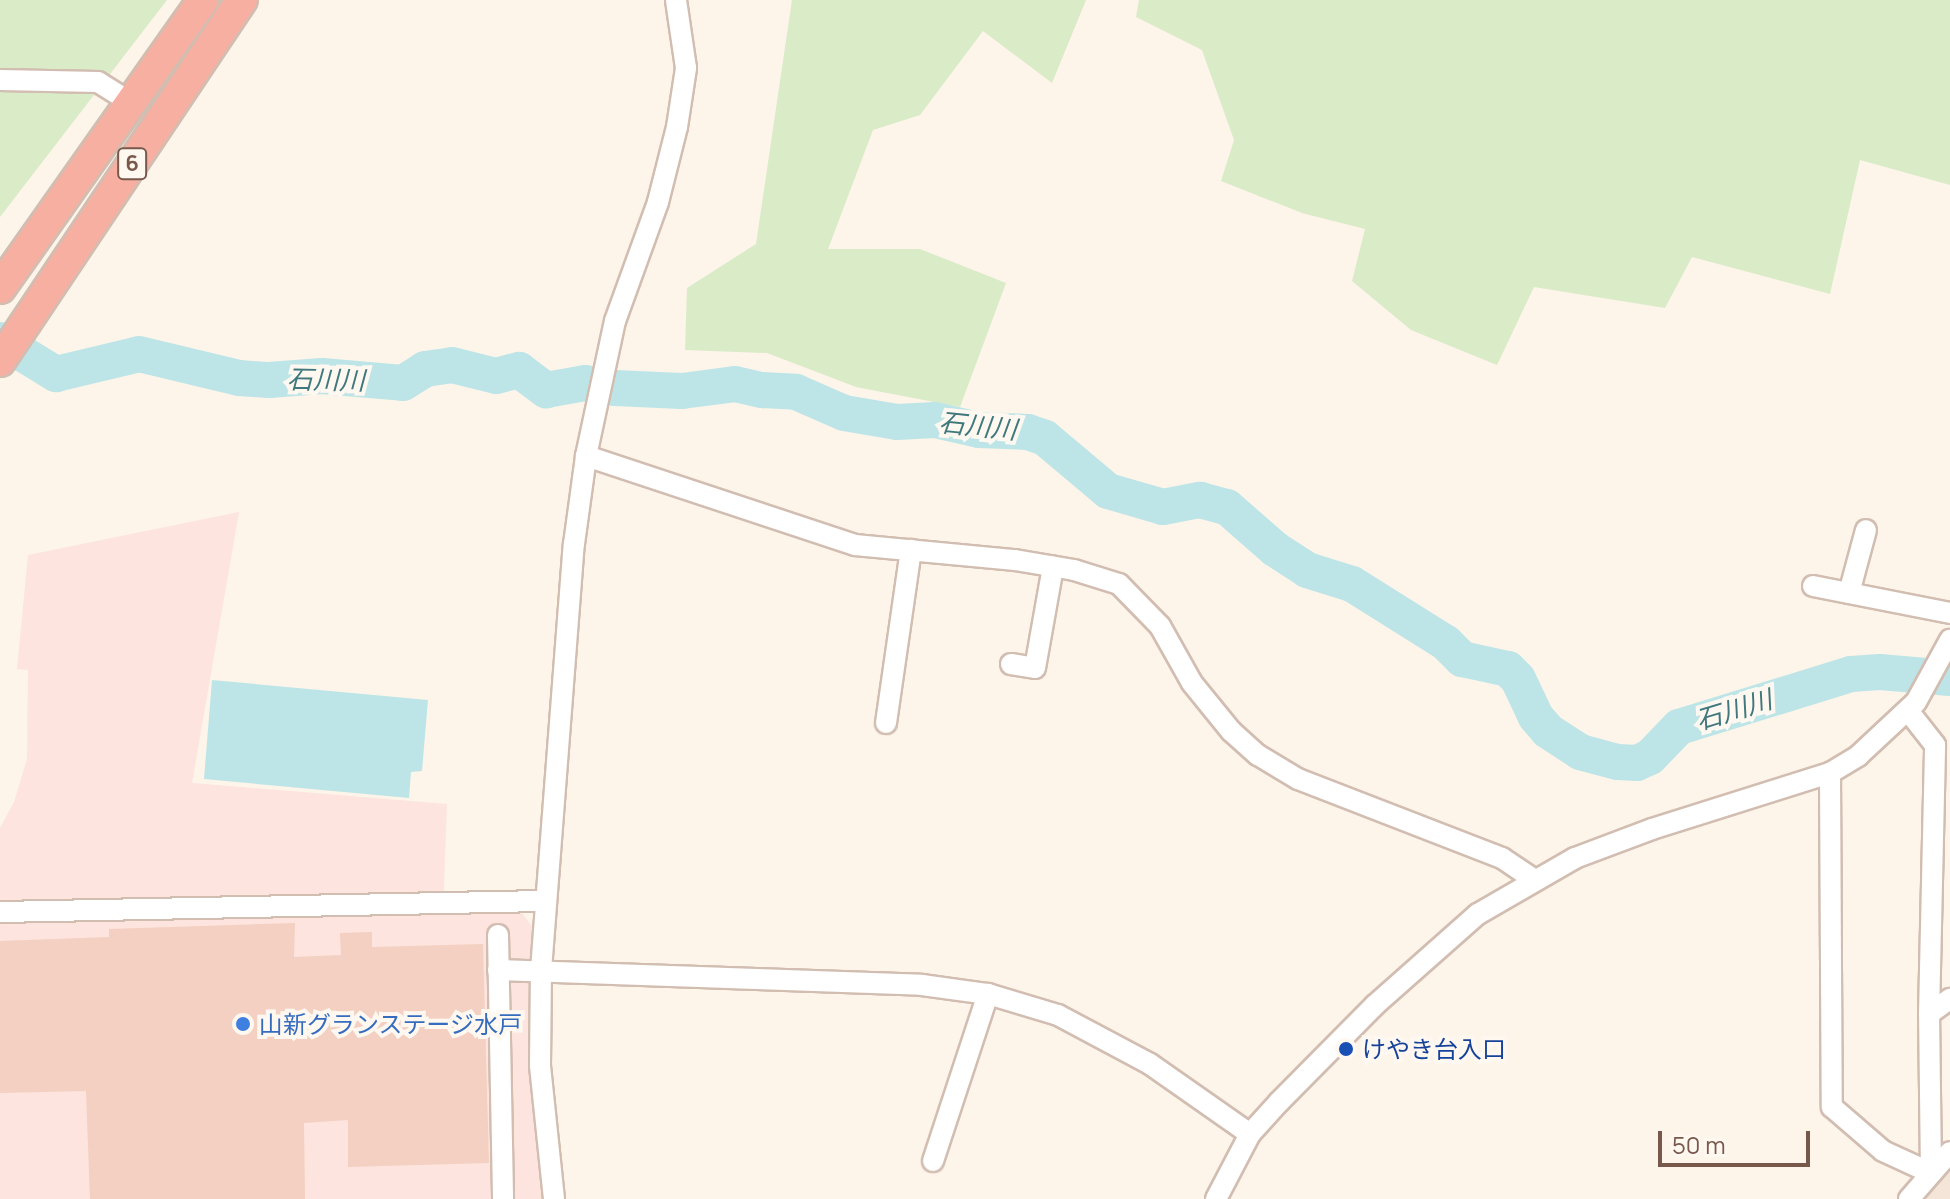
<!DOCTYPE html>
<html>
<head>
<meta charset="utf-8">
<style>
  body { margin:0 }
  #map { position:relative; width:1950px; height:1199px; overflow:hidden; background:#fdf4ea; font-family:Manrope,"Noto Sans JP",sans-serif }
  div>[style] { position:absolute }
  .residential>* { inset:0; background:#f5e5d8 }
  .commercial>* { inset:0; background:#fde4de }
  .green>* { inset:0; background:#d9ebc7 }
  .water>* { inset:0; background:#bde5e7 }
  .river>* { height:36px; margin:-18px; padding:0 18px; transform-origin:18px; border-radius:18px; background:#bde5e7 }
  .building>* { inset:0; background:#f3d0c1 }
  .roads { filter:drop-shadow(2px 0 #d2bdb1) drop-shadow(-2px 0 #d2bdb1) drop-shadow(0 2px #d2bdb1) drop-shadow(0 -2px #d2bdb1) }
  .minor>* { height:20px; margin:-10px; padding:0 10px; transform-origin:10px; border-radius:10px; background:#fff }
  .highway>* { height:30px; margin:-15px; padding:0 15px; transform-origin:15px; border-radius:15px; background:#f7afa1 }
  .dots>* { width:22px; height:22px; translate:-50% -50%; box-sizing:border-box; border:4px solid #fff8f0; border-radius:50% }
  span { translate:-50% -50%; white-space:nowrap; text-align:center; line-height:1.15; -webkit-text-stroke:8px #fff8f0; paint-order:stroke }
  .shield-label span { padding:2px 6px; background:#fff8f0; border:2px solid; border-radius:6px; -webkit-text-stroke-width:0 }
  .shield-label { font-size:22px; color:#79584c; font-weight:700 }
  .shop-label { font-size:24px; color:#366cbe }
  .left { translate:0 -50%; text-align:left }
  .transit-label { font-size:24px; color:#164399 }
  .water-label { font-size:26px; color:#3f787d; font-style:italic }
  .scale { position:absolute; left:1658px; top:1131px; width:152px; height:36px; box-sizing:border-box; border:4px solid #79584c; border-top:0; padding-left:10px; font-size:24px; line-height:28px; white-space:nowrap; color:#79584c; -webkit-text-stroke:6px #fff8f0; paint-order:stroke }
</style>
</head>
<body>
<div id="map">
  <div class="residential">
    <div style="clip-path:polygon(1950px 1167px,1950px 1199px,1922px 1199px)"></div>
  </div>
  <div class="commercial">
    <div style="clip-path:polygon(239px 512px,192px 783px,447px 804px,443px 910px,517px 907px,535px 930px,530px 989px,530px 1074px,543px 1199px,0 1199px,0 828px,14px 802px,27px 759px,28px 670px,17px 669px,28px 555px)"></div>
  </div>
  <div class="green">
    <div style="clip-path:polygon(0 0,167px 0,0 217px)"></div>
    <div style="clip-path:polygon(792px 0,1086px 0,1052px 83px,983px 31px,920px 115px,873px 130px,828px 249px,920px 249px,1006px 283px,960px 407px,856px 387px,767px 353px,685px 350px,687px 288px,756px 244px)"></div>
    <div style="clip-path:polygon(1139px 0,1950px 0,1950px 185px,1860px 160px,1830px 294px,1692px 257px,1665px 308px,1534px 287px,1497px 365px,1411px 330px,1352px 281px,1365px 229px,1302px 213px,1221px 181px,1234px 140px,1202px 50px,1136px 17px)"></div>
  </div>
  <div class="water">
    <div style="clip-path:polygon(212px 680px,428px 700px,422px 771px,411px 772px,409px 798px,204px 779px)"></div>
  </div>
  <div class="river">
    <div style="left:0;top:340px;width:66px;rotate:31.3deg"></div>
    <div style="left:56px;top:374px;width:85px;rotate:-13.5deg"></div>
    <div style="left:139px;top:354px;width:103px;rotate:13.5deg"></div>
    <div style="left:239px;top:378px;width:30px;rotate:4deg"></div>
    <div style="left:269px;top:380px;width:53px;rotate:-4.3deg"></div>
    <div style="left:322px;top:376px;width:81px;rotate:4.9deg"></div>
    <div style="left:403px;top:383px;width:26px;rotate:-32deg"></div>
    <div style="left:425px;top:369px;width:27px;rotate:-8deg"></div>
    <div style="left:452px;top:365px;width:45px;rotate:14deg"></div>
    <div style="left:496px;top:376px;width:24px;rotate:-15deg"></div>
    <div style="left:519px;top:370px;width:34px;rotate:37deg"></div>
    <div style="left:546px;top:390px;width:40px;rotate:-10deg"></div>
    <div style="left:585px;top:383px;width:30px;rotate:9deg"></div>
    <div style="left:615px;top:388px;width:67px;rotate:2.6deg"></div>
    <div style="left:682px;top:391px;width:53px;rotate:-7.5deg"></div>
    <div style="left:735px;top:384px;width:28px;rotate:13deg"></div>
    <div style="left:762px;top:390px;width:34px;rotate:3deg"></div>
    <div style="left:796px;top:392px;width:52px;rotate:23.6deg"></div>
    <div style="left:844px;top:413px;width:54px;rotate:9.6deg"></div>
    <div style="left:897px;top:422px;width:38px;rotate:-3deg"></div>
    <div style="left:935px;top:420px;width:45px;rotate:12.8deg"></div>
    <div style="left:979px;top:430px;width:49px;rotate:2.3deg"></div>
    <div style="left:1028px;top:432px;width:18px;rotate:19deg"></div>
    <div style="left:1045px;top:438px;width:82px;rotate:40.1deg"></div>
    <div style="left:1108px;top:491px;width:57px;rotate:16.2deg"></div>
    <div style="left:1163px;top:507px;width:38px;rotate:-11deg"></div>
    <div style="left:1200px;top:500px;width:28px;rotate:15deg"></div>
    <div style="left:1227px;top:507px;width:64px;rotate:41.2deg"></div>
    <div style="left:1275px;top:549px;width:38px;rotate:33deg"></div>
    <div style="left:1307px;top:570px;width:47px;rotate:17.3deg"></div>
    <div style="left:1352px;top:584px;width:111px;rotate:32.1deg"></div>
    <div style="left:1446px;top:643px;width:23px;rotate:45deg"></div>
    <div style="left:1462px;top:659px;width:47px;rotate:12.3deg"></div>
    <div style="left:1508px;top:669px;width:14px;rotate:45deg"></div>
    <div style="left:1518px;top:679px;width:42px;rotate:64.7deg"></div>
    <div style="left:1536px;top:717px;width:18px;rotate:49deg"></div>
    <div style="left:1548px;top:731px;width:38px;rotate:33deg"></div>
    <div style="left:1580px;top:752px;width:39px;rotate:15deg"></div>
    <div style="left:1618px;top:762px;width:19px;rotate:3deg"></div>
    <div style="left:1637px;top:763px;width:14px;rotate:-25deg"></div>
    <div style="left:1650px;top:757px;width:42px;rotate:-46deg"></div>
    <div style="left:1679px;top:727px;width:180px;rotate:-17.1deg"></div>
    <div style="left:1851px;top:674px;width:29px;rotate:-4deg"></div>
    <div style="left:1880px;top:672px;width:70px;rotate:4.9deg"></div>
  </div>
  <div class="building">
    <div style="clip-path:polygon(295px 923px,294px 957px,341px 955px,340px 933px,372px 932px,372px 947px,483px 944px,489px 1163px,348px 1167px,348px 1120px,304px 1123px,305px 1199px,90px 1199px,86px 1091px,0 1093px,0 941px,109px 937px,109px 929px)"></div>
  </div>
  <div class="roads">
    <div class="minor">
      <div style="left:0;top:80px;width:98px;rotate:1.2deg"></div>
      <div style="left:98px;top:82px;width:40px;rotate:32deg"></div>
      <div style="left:586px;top:456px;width:283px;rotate:18.3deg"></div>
      <div style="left:855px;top:545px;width:161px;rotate:5.4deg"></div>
      <div style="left:1015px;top:560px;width:60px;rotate:9.6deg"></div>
      <div style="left:1074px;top:570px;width:47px;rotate:17.3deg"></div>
      <div style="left:1119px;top:584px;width:59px;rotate:45.7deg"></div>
      <div style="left:1160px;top:626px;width:65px;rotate:60.7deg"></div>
      <div style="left:1192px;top:683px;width:62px;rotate:50.9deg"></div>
      <div style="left:1231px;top:731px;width:36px;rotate:42deg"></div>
      <div style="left:1258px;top:755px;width:47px;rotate:31deg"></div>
      <div style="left:1298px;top:779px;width:219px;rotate:21.2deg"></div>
      <div style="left:1502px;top:858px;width:40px;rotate:34deg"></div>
      <div style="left:1813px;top:586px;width:140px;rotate:11.1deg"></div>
      <div style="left:1849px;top:593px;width:65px;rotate:-74.9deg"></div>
      <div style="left:1011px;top:664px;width:24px;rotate:9deg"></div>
      <div style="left:1035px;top:668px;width:103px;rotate:-79.9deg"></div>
      <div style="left:886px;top:723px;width:175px;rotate:-81.8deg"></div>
      <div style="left:1830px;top:773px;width:334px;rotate:89.7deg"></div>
      <div style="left:1832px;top:1107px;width:67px;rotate:40.8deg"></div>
      <div style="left:1883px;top:1151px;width:53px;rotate:24.6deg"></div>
      <div style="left:1931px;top:1173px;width:159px;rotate:-90.7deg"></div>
      <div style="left:1929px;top:1014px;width:269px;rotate:-88.7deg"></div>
      <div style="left:1935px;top:745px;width:42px;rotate:-128.2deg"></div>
      <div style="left:0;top:912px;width:545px;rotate:-1.16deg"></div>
      <div style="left:498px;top:935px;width:264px;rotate:88.9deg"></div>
      <div style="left:498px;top:970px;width:424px;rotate:2deg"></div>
      <div style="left:922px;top:985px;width:67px;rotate:7.8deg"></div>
      <div style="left:988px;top:994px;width:73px;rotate:16.7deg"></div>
      <div style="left:1058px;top:1015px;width:104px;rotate:28deg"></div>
      <div style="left:1150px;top:1064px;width:122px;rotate:35deg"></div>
      <div style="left:1929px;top:1014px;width:26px;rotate:-36deg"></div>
      <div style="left:933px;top:1161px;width:176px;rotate:-71.8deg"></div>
      <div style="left:554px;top:1199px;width:135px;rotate:-96deg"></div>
      <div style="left:540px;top:1065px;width:95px;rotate:-89.4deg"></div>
      <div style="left:541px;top:970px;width:427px;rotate:-85.6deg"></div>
      <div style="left:574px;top:544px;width:89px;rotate:-82.2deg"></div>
      <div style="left:586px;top:456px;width:138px;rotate:-77.9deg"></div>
      <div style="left:615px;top:321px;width:127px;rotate:-70.1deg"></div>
      <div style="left:658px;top:202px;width:77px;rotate:-75.8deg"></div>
      <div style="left:677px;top:127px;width:60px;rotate:-81.3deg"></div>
      <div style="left:686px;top:68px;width:69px;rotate:-98.4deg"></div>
      <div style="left:1216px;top:1199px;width:73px;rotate:-62.4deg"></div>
      <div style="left:1250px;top:1134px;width:43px;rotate:-47.8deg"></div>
      <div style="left:1279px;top:1102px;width:136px;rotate:-45.3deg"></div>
      <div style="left:1375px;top:1005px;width:137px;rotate:-41.5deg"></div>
      <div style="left:1478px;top:914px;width:112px;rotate:-30deg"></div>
      <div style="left:1575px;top:858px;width:82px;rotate:-20.6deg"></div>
      <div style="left:1652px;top:829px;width:187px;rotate:-17.5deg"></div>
      <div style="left:1830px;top:773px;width:33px;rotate:-31deg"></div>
      <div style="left:1858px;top:756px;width:79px;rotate:-43deg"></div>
      <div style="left:1916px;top:702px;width:71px;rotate:-61.3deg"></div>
      <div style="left:1909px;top:1199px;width:62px;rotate:-48.9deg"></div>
    </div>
    <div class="highway">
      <div style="left:0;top:288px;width:352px;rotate:-54.8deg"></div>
      <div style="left:0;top:361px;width:435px;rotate:-56.2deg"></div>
    </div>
  </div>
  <div class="dots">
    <div style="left:243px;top:1024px;background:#3f7fe0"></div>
    <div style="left:1346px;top:1049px;background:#1a4fb4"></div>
  </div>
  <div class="shield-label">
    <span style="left:132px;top:164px">6</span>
  </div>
  <div class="shop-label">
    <span class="left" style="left:259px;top:1024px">山新グランステージ水戸</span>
  </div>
  <div class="transit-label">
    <span class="left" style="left:1362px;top:1049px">けやき台入口</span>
  </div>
  <div class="water-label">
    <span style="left:326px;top:380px;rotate:1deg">石川川</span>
    <span style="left:978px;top:426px;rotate:6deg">石川川</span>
    <span style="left:1734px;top:710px;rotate:-17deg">石川川</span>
  </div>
  <div class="scale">50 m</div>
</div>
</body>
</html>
